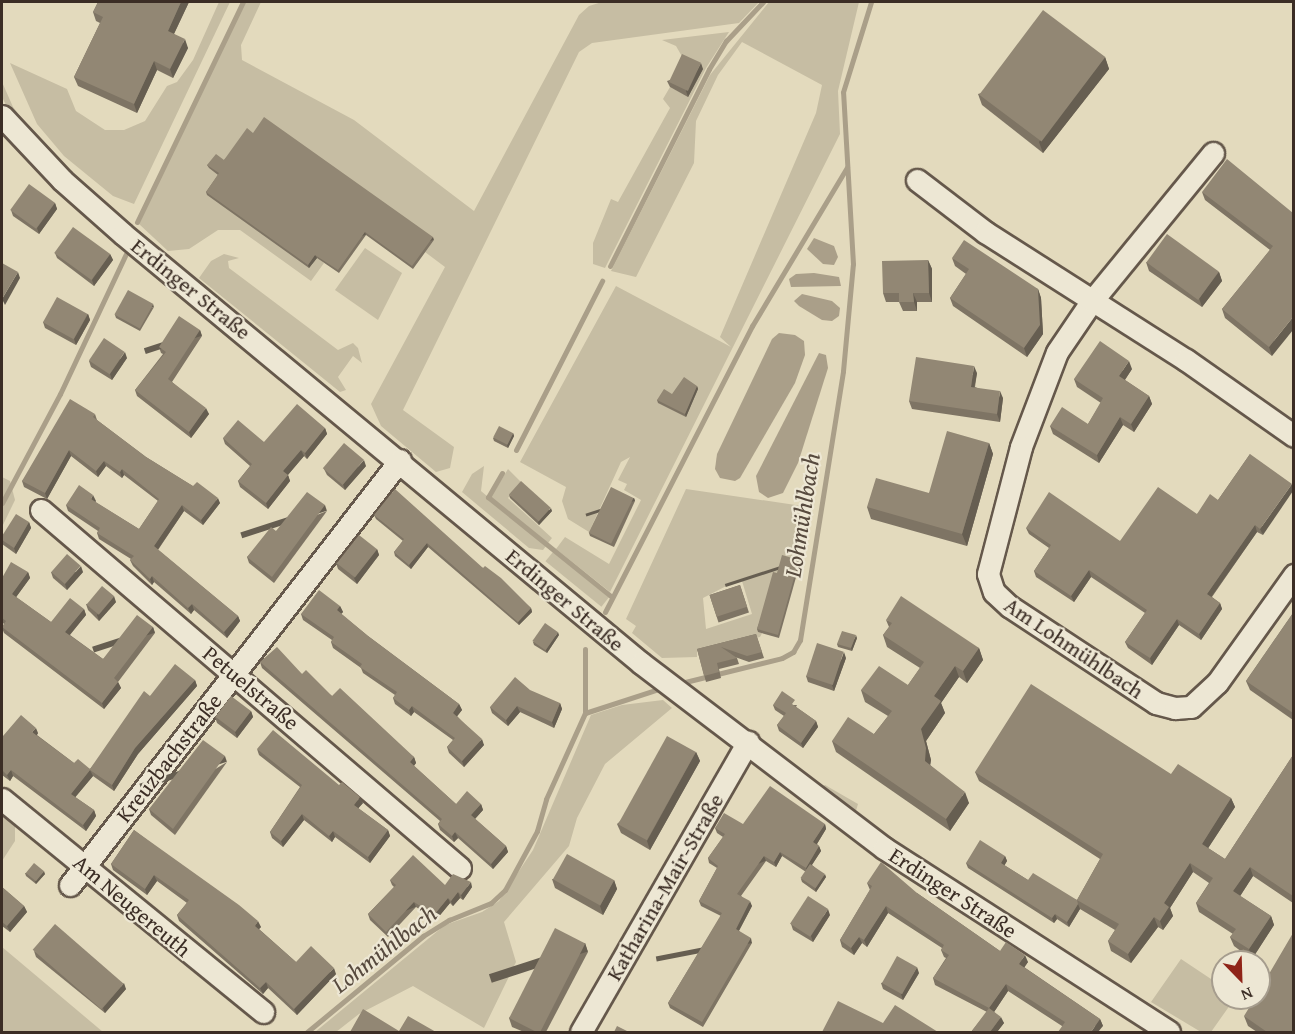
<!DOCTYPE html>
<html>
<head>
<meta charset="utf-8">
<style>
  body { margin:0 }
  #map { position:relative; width:1295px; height:1034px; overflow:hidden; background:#e3dabd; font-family:"Gentium Book Plus",serif }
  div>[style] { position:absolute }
  .green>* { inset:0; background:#c6bda3; transform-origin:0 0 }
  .water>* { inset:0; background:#aa9f89 }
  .stream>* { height:5px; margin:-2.5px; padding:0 2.5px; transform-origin:2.5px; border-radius:2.5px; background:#aa9f89 }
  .roads { filter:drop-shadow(2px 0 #65584b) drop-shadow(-2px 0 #65584b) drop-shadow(0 2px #65584b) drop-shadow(0 -2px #65584b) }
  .minor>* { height:21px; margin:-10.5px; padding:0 10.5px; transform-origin:10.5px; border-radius:10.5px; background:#ede7d4 }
  .wall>* { inset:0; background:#7e7464; transform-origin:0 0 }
  .shaded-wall>* { inset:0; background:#665e51; transform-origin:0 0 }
  .building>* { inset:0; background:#928774; transform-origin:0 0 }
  span { translate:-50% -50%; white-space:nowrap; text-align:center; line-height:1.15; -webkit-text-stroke:4.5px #ede7d4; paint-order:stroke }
  .street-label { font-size:22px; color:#3b2d25 }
  .water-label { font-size:24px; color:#574a3e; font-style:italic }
  .frame { position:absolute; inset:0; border:3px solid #3b2d25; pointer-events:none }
  .north { position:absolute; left:1211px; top:950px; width:60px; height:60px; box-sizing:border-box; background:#ede7d4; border:2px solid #a69d8e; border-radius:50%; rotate:157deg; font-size:16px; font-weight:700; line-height:24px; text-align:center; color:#3b2d25 }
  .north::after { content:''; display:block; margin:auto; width:21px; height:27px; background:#8f2418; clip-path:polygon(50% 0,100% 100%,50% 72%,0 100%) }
</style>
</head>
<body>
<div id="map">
  <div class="green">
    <div style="clip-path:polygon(219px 2px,230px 2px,134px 204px,113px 196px,64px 156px,37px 124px,10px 63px,67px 89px,76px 111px,105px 130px,124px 130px,145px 121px,167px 86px,177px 82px,193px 60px)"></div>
    <div style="clip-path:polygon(243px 2px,261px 2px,241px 45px,242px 60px,354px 120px,474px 211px,579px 15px,589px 6px,602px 2px,759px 2px,739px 23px,592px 43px,579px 52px,403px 410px,454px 447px,450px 468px,436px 472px,381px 426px,371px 404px,445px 267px,425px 252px,434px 240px,220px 176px,324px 263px,311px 281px,240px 230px,218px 230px,189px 249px,168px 251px,139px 224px)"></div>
    <div style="clip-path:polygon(769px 2px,859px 2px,838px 91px,840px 134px,610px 592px,556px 549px,565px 537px,609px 564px,641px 500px,624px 490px,627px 484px,618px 480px,630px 457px,621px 462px,589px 532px,568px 519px,562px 501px,566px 487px,520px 462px,616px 286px,731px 347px,720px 337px,816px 113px,822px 85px,742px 42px,718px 75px,696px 121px,694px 163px,636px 277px,611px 271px,710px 75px)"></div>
    <div style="clip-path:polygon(729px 32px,706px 68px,605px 268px,593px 264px,593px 243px,611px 199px,618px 202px,670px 108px,663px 99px,670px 87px,688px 96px,684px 60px,676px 46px,662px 40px)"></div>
    <div style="clip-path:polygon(2px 82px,13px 107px,36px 137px,6px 105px,2px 97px)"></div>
    <div style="clip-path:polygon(365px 248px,402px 273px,378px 320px,335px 290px)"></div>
    <div style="clip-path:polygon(224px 254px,239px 258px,228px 261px,229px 268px,338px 350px,353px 343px,358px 348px,362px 363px,353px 356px,338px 377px,346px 390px,340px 392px,199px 278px,211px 261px)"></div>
    <div style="clip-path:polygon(484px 466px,481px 491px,546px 546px,543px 550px,529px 548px,462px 492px,472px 474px)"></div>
    <div style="clip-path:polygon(508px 469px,522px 483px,508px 498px,552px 538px,548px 543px,491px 497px)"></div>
    <div style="clip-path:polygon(2px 477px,10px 481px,15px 500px,2px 527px)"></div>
    <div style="clip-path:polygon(evenodd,686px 489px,809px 507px,800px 563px,760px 637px,697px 651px,697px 657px,662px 658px,632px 633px,636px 626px,626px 619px,686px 489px,736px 581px,742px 581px,752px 614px,706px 629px,703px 598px,736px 581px)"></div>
    <div style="left:553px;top:552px;width:72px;height:12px;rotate:39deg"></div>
    <div style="clip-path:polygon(663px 700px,672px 708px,605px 764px,577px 818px,569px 846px,504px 922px,516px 962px,484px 1028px,413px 986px,359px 1014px,336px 1032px,315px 1032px,445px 925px,482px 912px,499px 901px,533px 850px,591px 715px,622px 705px)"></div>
    <div style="clip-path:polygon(825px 785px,858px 804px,855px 814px,823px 786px)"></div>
    <div style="clip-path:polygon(2px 813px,15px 825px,15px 841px,2px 861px)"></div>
    <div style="clip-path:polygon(2px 947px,8px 952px,103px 1032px,2px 1032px)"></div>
    <div style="clip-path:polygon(1181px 959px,1223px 987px,1223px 998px,1235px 998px,1211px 1032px,1201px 1032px,1151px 1002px)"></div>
  </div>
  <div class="water">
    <div style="clip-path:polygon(814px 238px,834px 246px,838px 257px,834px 265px,823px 264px,807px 249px)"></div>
    <div style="clip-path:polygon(814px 273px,839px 277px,841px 286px,791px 287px,789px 279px,796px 274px)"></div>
    <div style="clip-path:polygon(802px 294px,832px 301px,840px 308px,839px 316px,832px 321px,822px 320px,799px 306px,794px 301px)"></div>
    <div style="clip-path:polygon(779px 333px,795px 335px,804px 341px,805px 355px,795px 383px,740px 478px,735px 481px,720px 478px,715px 469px,717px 454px,772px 339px)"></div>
    <div style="clip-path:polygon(819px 353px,826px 355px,828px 368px,798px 463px,783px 493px,768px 498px,759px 492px,756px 476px)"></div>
  </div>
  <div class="stream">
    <div style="left:137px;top:222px;width:244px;rotate:-64.3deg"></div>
    <div style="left:610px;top:266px;width:220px;rotate:-63.3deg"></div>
    <div style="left:709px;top:69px;width:33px;rotate:-59deg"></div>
    <div style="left:726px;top:41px;width:54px;rotate:-46.5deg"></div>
    <div style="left:516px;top:450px;width:190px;rotate:-63deg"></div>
    <div style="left:502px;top:473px;width:28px;rotate:120deg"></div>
    <div style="left:488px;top:497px;width:159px;rotate:38.9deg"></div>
    <div style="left:2px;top:503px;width:123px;rotate:-62deg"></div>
    <div style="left:60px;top:394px;width:155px;rotate:-64.8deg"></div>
    <div style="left:605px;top:612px;width:322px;rotate:-62.8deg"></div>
    <div style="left:752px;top:326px;width:185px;rotate:-59.1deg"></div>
    <div style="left:677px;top:684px;width:108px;rotate:-13.9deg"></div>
    <div style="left:782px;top:658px;width:13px;rotate:-29deg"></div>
    <div style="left:793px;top:652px;width:14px;rotate:-60deg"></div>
    <div style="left:800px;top:640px;width:272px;rotate:-80.9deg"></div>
    <div style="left:843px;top:371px;width:107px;rotate:-84.7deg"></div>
    <div style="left:853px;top:264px;width:172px;rotate:-93.3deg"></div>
    <div style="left:843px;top:92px;width:94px;rotate:-72.7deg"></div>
    <div style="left:585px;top:713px;width:64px;rotate:-90deg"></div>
    <div style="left:307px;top:1032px;width:151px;rotate:-39.6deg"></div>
    <div style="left:423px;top:936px;width:31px;rotate:-32deg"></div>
    <div style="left:449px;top:920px;width:45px;rotate:-22deg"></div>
    <div style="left:491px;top:903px;width:19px;rotate:-43deg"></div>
    <div style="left:505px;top:890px;width:67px;rotate:-61.5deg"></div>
    <div style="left:537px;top:831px;width:33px;rotate:-74deg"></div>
    <div style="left:546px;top:799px;width:94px;rotate:-65.6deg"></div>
    <div style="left:585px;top:713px;width:81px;rotate:-18deg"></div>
  </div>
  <div class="roads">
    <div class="minor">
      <div style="left:2px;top:116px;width:88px;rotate:46.8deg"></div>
      <div style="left:62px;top:180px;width:81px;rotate:41.5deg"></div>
      <div style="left:123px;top:234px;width:673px;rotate:39.63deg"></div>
      <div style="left:641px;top:663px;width:305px;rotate:37.3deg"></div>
      <div style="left:884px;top:848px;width:339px;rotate:32.8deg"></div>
      <div style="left:1213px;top:153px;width:193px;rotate:129.3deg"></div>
      <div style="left:1091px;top:302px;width:60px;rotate:124.2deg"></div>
      <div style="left:1057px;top:352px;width:102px;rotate:110.8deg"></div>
      <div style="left:1021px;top:447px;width:131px;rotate:104.6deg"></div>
      <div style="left:988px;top:574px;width:19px;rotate:72deg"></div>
      <div style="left:994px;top:592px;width:21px;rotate:43deg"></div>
      <div style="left:1009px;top:606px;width:176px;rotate:33.4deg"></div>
      <div style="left:1156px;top:703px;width:20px;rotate:15deg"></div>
      <div style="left:1175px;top:708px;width:16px;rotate:-4deg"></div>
      <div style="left:1191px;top:707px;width:35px;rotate:-43deg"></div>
      <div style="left:1217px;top:683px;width:133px;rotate:-54.5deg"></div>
      <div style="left:917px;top:180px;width:86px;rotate:37.4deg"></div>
      <div style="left:985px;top:232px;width:238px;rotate:32.5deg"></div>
      <div style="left:1186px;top:360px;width:132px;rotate:35.1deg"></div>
      <div style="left:41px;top:510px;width:551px;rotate:40.51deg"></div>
      <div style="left:2px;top:799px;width:337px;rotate:39.2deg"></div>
      <div style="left:70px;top:885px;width:538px;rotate:-52.17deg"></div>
      <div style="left:581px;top:1032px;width:335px;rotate:-60.1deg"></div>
    </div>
  </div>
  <div class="wall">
    <div style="clip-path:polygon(98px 2px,189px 2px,174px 34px,188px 48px,173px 78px,157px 70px,137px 113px,78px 86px,74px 77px,100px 23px,96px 21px,93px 12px)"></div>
    <div style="clip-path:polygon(1105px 57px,1109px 69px,1043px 153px,982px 105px,978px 94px)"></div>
    <div style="clip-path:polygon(703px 69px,688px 97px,670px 87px,667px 81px)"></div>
    <div style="clip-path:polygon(253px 133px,434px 240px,413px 269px,366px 235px,339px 273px,317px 258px,309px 268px,207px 195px,206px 192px,218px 175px,209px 168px,207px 165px,224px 160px)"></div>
    <div style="clip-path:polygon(1202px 192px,1293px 213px,1272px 356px,1225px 318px,1222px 309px,1270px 250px,1205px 200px)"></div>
    <div style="clip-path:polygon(55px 203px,57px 209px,39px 234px,13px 216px,11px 210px)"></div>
    <div style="clip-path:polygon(55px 253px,110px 254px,113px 260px,94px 286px,57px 258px)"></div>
    <div style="clip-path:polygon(952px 258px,1038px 289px,1041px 298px,1043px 334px,1027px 357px,953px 306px,950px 298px,966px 274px,955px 266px)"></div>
    <div style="clip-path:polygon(928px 260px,932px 269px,932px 302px,917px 302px,917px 311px,903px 311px,899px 302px,886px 302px,883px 293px)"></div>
    <div style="clip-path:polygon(1146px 262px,1219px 272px,1222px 281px,1202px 307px,1149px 271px)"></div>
    <div style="clip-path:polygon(154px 307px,140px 331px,116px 318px,115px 315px)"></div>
    <div style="clip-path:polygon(88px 314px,90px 320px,76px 345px,45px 328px,43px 322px)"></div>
    <div style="clip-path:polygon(200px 330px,202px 336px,172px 382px,209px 414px,191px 438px,137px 396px,135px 390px,163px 354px,161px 353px,159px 347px)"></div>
    <div style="clip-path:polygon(127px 358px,112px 380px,91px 367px,89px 361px)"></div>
    <div style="clip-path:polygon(1132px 369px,1125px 380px,1149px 396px,1152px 404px,1134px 432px,1123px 425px,1099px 463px,1053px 434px,1050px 426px,1088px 424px,1101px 403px,1077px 387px,1074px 379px)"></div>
    <div style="clip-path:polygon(977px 373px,975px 387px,1003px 398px,1000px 422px,912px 409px,909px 401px)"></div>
    <div style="clip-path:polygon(697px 386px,698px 389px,686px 417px,658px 403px,657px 400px)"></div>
    <div style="clip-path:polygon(95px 414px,97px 420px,146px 457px,220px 503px,203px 525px,184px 511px,158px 550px,238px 616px,240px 621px,227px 638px,194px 610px,191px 614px,154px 582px,152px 585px,133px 566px,130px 560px,131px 559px,99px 539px,97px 533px,98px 531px,68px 511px,66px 505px,96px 501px,95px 502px,139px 529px,158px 501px,124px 475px,122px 478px,106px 466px,98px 477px,71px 456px,47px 499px,24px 487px,22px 481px)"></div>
    <div style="clip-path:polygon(325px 428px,327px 434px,307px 459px,304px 456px,288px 475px,290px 481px,268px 509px,240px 487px,238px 481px,250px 466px,225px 444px,223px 438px,264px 442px)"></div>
    <div style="clip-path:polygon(513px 433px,514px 436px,508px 448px,494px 441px,493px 438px)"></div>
    <div style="clip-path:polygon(989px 443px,993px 454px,967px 546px,871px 519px,867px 507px,929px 493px)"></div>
    <div style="clip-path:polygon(1250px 454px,1263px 535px,1257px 532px,1212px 597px,1220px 603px,1222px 609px,1201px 640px,1179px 625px,1152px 665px,1128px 648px,1125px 642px,1145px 613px,1091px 577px,1074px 602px,1036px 577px,1034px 571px,1049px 548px,1029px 534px,1026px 528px,1120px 541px,1197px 514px,1218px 500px)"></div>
    <div style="clip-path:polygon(366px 466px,345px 490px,327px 475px,324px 469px)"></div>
    <div style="clip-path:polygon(509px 495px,552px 511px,539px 525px,510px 498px)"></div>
    <div style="clip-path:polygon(634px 498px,635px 501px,614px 547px,590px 536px,589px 533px)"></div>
    <div style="clip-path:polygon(327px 511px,274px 583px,249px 563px,247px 557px,276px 531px)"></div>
    <div style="clip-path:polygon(374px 515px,483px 568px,531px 608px,532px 612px,519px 625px,428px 547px,411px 569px,395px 556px,394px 552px,403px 541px,376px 519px)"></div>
    <div style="clip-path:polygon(29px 522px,31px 528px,16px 554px,2px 544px,2px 536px)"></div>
    <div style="clip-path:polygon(377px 549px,379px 555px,357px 584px,338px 569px,336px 563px)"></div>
    <div style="clip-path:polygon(800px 563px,779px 638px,758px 632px,757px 629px,777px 573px)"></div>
    <div style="clip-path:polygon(28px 572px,30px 578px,16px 597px,51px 622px,84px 609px,86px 615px,70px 635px,103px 659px,153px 627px,155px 633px,118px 682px,121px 688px,104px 709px,4px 633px,2px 628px,4px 624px,2px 622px,2px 578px)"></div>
    <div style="clip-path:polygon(51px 572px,83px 572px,67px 590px,53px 578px)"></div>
    <div style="left:740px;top:585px;width:29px;height:32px;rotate:72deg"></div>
    <div style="clip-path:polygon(116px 602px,99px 621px,88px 610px,86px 604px)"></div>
    <div style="clip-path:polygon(340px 606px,343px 612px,341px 614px,368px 636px,459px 704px,462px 710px,457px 716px,484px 745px,464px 767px,449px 753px,447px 747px,453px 740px,414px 712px,411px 716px,395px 704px,393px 698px,395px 695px,363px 673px,361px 668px,333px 648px,331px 642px,332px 640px,303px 620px,301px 614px)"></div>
    <div style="clip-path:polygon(1293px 613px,1293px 720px,1250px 690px,1246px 681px)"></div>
    <div style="clip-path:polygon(886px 620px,979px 648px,983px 660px,967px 683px,959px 677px,941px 703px,945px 713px,926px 741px,931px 760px,930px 765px,969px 803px,950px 831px,836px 752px,832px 741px,874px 734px,888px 716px,865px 702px,861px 690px,908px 685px,920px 668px,887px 647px,883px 635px,889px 627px)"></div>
    <div style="clip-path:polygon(756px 634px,764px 658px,749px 662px,735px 657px,737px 658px,739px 664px,719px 669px,721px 678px,706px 682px,697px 649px)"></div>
    <div style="clip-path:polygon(559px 635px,547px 653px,534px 645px,533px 642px)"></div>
    <div style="clip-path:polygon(857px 638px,852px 651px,838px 647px,837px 644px)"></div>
    <div style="clip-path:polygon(846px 658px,834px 691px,808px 682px,806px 676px)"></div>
    <div style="clip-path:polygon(260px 662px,302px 674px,332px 696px,414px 757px,416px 763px,414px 766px,456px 804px,481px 804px,483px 810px,475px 819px,506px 846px,508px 852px,493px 869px,458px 838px,454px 842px,440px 830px,438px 824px,440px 821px,262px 668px)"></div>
    <div style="clip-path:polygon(195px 680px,197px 686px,138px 754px,114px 791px,93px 776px,75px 797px,94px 810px,96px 816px,86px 831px,13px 776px,10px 781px,2px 775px,2px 735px,3px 736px,38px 733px,37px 735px,74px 763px,90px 769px,150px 696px)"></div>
    <div style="clip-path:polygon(560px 703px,562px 709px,554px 728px,520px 712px,508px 726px,492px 713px,490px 707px)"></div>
    <div style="clip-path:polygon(773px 705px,797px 705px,796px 707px,816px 721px,818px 727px,803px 748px,779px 731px,777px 725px,784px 716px,775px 710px)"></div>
    <div style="clip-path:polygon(251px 711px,253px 717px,237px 738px,217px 723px,215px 717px)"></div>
    <div style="clip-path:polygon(257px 749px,363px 803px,358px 808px,388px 830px,390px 836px,370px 863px,335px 837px,332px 842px,304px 820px,283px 847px,272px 838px,270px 832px,300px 787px,259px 755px)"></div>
    <div style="clip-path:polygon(696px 752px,700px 761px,650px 850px,621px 833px,617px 824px)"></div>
    <div style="clip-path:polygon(1293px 755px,1293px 903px,1253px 876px,1240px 896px,1271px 916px,1274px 925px,1254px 956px,1242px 952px,1234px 946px,1230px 937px,1233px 934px,1199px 912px,1196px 903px,1209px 883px,1193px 872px,1170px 908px,1173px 916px,1163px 930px,1158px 927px,1131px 963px,1111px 951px,1108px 941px,1115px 930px,1080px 909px,1069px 927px,1057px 919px,1054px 923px,968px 868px,966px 863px,1005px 856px,1007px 861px,1004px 865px,1028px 880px,1077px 900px,1100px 859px,979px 781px,975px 772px,1171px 774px,1231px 798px,1235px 807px,1208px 848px,1225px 859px)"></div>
    <div style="clip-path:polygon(227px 762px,175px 835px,151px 815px,149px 809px)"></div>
    <div style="clip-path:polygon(743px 824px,825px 824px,826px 829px,817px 844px,819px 846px,821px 851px,812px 865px,826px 877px,816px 892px,802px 882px,801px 879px,806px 872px,782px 856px,776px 867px,766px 861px,741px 896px,752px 906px,739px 931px,752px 943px,703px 1027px,670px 1008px,668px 1003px,721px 916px,701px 906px,699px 901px,717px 868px,709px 863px,708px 858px,723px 837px,717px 833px,715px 828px)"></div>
    <div style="clip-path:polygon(134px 830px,261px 927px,259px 929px,296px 962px,336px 974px,297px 1015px,268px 988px,263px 994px,179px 921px,177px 915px,187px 903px,157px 881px,147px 895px,113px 870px,111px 864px)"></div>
    <div style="clip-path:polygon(25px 873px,45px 874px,36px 884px,26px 876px)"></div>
    <div style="clip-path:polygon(552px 879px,614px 880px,617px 889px,603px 915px,555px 888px)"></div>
    <div style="clip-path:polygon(390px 880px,445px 885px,472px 887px,463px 900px,460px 898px,453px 906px,450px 903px,436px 920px,416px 907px,388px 937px,370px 920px,368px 914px,394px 887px,392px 885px)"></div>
    <div style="clip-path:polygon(867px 883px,917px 893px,1000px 951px,1028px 962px,1024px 967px,1100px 1019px,1103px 1026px,1062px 1026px,1008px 991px,994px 1012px,1004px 1023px,997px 1032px,971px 1032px,987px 1012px,935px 985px,933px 978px,946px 958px,944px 957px,941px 950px,942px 948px,888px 913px,867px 947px,862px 943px,854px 955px,842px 947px,840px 940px,870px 890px)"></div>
    <div style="clip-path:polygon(2px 887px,24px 906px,27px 912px,10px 932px,2px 926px)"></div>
    <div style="clip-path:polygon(830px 915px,813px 942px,793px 930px,791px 924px)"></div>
    <div style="clip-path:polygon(585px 943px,588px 952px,546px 1032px,524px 1032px,512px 1027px,509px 1018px)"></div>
    <div style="clip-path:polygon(34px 951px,126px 989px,105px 1013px,36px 957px)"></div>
    <div style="clip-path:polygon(919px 973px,903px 1000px,883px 989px,881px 983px)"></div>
    <div style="clip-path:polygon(1244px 1016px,1293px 1032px,1257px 1032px,1248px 1026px)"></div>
  </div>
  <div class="shaded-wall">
    <div style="clip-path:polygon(181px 2px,189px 2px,171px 40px,168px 31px)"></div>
    <div style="clip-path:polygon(185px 39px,188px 48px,173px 78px,170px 69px)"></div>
    <div style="clip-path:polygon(1105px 57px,1109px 69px,1043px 153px,1039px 142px)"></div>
    <div style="clip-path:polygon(154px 61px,157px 70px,137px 113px,134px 104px)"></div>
    <div style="clip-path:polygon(701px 63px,703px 69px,688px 97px,686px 91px)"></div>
    <div style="clip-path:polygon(55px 203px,57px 209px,39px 234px,37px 228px)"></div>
    <div style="left:365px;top:232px;width:3px;height:47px;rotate:72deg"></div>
    <div style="left:433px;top:237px;width:3px;height:36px;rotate:72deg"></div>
    <div style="clip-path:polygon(110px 254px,113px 260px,94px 286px,92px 280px)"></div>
    <div style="clip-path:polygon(315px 255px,317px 258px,309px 268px,308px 265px)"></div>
    <div style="clip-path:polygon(928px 260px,932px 269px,932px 302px,929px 293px)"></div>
    <div style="clip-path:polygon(18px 272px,20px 278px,5px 305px,2px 299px)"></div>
    <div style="clip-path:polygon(1219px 272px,1222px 281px,1202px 307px,1199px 298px)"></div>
    <div style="clip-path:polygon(1038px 289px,1041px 298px,1043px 334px,1027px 357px,1024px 348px)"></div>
    <div style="clip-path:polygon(913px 293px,917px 302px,917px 311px,914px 302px)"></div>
    <div style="left:153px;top:304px;width:3px;height:28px;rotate:72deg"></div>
    <div style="clip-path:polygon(88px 314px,90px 320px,76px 345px,74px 339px)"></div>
    <div style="clip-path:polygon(1293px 317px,1293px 330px,1272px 356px,1269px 347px)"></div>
    <div style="left:200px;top:330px;width:6px;height:59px;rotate:72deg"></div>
    <div style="clip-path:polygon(125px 352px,127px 358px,112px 380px,110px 374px)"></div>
    <div style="clip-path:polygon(1129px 361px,1132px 369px,1122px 384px,1119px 376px)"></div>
    <div style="clip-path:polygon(974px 366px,977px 373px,973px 394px,971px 387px)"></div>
    <div style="clip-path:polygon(697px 386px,698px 389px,686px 417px,685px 414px)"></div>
    <div style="clip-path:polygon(1000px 391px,1003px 398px,1000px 422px,997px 414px)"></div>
    <div style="clip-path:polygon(1149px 396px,1152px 404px,1134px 432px,1131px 424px)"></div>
    <div style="clip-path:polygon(206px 408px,209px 414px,191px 438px,189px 432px)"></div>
    <div style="clip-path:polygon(1120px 417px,1123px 425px,1099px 463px,1097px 455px)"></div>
    <div style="clip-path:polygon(325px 428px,327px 434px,307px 459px,305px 453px)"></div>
    <div style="clip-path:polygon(513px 433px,514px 436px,508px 448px,507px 445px)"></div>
    <div style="clip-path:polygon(989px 443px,993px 454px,967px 546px,962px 534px)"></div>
    <div style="clip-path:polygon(69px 450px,71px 456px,47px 499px,45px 493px)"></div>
    <div style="clip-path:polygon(301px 450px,304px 456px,286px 477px,283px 471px)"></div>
    <div style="clip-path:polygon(364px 460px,366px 466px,345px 490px,343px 484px)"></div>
    <div style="clip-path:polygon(104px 461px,106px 466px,98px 477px,96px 471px)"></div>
    <div style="clip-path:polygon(122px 469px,124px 475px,122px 478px,120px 472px)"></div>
    <div style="clip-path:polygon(288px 475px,290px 481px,268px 509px,266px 503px)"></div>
    <div style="clip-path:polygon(1292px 484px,1293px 491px,1263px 535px,1260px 529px)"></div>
    <div style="clip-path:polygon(93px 495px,96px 501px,93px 505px,91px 499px)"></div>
    <div style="clip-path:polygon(218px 498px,220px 503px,203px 525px,201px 520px)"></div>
    <div style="left:634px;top:498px;width:3px;height:51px;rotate:72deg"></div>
    <div style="clip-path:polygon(182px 505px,184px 511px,156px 552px,154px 546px)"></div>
    <div style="left:325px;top:505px;width:6px;height:89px;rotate:72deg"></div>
    <div style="clip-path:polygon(551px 508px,552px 511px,539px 525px,538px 522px)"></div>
    <div style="clip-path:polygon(29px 522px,31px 528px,16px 554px,14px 548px)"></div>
    <div style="clip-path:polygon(1255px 525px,1257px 532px,1209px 600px,1207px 594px)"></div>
    <div style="clip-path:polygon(427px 543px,428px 547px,411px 569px,409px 565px)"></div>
    <div style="clip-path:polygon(377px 549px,379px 555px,357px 584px,354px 578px)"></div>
    <div style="left:799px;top:560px;width:3px;height:78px;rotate:72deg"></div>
    <div style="clip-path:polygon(81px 566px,83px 572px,67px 590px,65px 584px)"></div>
    <div style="clip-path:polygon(1089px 570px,1091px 577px,1074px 602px,1071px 596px)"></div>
    <div style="clip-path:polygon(28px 572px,30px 578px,14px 600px,12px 594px)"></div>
    <div style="clip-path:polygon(152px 576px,154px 582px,152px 585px,150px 579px)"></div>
    <div style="clip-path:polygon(114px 596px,116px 602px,99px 621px,97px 615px)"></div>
    <div style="clip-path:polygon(1220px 603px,1222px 609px,1201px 640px,1199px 634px)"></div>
    <div style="clip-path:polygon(192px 604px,194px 610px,191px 614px,188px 608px)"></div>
    <div style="clip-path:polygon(340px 606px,343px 612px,339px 616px,337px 610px)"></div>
    <div style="clip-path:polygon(531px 608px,532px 612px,519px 625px,518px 622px)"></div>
    <div style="clip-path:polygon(84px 609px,86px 615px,67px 638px,65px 632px)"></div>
    <div style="clip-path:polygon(238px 616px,240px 621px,227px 638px,224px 632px)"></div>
    <div style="clip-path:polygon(1177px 619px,1179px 625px,1152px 665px,1150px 658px)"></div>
    <div style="left:153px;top:627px;width:6px;height:64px;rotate:72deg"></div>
    <div style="clip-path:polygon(558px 632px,559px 635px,547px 653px,546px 650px)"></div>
    <div style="clip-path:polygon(856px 635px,857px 638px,852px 651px,851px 648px)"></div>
    <div style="clip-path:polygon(979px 648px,983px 660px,967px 683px,963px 671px)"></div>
    <div style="clip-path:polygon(844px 652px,846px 658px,834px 691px,832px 685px)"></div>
    <div style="clip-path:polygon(955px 666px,959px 677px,941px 703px,945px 713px,926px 741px,931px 760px,929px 773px,925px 761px,921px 729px,934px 696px)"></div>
    <div style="clip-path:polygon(195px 680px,197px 686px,138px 754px,114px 791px,112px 785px,135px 748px)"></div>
    <div style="clip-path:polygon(118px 682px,121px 688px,104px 709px,102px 703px)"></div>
    <div style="clip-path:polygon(560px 703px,562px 709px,554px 728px,552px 722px)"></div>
    <div style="clip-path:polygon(459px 704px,462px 710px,455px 719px,453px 713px)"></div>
    <div style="clip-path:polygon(412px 706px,414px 712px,411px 716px,409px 710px)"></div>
    <div style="clip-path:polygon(517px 706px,520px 712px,508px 726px,506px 720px)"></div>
    <div style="clip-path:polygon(251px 711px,253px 717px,237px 738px,235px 732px)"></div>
    <div style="clip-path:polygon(816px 721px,818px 727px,803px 748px,801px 743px)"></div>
    <div style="clip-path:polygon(36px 728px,38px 733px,35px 738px,32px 732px)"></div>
    <div style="clip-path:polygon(482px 739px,484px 745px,464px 767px,462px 761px)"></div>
    <div style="clip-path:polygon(696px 752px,700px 761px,650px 850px,647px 841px)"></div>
    <div style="left:225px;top:756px;width:6px;height:90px;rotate:72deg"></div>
    <div style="clip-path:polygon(414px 757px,416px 763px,412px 768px,410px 762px)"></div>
    <div style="clip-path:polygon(11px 770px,13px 776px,10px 781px,7px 775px)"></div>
    <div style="clip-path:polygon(90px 770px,93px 776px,73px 800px,71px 794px)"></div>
    <div style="clip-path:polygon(965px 792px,969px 803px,950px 831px,946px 819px)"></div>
    <div style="clip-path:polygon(360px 797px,363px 803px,356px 811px,354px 805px)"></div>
    <div style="clip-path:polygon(1231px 798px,1235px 807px,1205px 853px,1202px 844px)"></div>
    <div style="clip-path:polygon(481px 804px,483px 810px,473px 821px,471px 815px)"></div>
    <div style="clip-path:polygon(94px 810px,96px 816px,86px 831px,83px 825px)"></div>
    <div style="clip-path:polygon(302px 814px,304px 820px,283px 847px,281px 841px)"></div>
    <div style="clip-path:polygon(825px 824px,826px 829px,815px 847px,813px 842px)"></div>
    <div style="clip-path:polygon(388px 830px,390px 836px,370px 863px,368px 857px)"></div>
    <div style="clip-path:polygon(333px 831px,335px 837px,332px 842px,329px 836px)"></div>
    <div style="clip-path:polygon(455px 832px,458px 838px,454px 842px,452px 836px)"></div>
    <div style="clip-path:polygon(506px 846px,508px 852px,493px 869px,491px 864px)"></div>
    <div style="clip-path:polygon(819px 846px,821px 851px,807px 872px,806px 868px)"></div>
    <div style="clip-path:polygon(780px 852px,782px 856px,776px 867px,774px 862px)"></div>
    <div style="left:764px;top:856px;width:5px;height:47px;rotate:68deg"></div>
    <div style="clip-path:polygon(1005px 856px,1007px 861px,1003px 868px,1001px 863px)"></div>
    <div style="clip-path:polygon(1190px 863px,1193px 872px,1170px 908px,1173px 916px,1163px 930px,1160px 921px,1164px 903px)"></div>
    <div style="clip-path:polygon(1250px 867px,1253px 876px,1237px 901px,1233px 891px)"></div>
    <div style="clip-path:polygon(44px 871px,45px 874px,36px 884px,35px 881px)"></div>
    <div style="clip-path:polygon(825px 874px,826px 877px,816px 892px,815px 889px)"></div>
    <div style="clip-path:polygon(154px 875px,157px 881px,147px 895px,145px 889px)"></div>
    <div style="clip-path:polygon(614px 880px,617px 889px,603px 915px,600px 906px)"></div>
    <div style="clip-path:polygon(471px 882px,472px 887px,463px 900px,461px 895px)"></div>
    <div style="clip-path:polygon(458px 892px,460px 898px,453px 906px,451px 901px)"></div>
    <div style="clip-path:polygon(448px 898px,450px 903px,436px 920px,434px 915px)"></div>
    <div style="clip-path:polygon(750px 901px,752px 906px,737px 934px,736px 929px)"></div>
    <div style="left:414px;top:902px;width:5px;height:41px;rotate:68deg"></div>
    <div style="clip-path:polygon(1078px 904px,1080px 909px,1069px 927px,1067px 922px)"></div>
    <div style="clip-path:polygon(24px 906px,27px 912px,10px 932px,7px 926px)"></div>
    <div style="clip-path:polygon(886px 906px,888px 913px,867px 947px,864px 940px)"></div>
    <div style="clip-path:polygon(828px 909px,830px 915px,813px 942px,811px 936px)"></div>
    <div style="clip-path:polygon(1055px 914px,1057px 919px,1054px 923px,1052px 918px)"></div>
    <div style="clip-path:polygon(1271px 916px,1274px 925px,1252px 959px,1249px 949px)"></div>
    <div style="clip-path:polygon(1154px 917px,1158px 927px,1131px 963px,1128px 954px)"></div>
    <div style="clip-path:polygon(258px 921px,261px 927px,257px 931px,255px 926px)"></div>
    <div style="clip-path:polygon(859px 937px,862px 943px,854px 955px,851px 948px)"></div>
    <div style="left:751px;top:938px;width:5px;height:97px;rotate:79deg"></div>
    <div style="left:585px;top:943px;width:9px;height:101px;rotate:72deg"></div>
    <div style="clip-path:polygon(1025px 955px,1028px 962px,1022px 971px,1019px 964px)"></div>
    <div style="clip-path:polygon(917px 967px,919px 973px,903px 1000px,901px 994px)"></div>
    <div style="clip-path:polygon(334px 968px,336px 974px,297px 1015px,294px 1009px)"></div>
    <div style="clip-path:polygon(266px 982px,268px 988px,263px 994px,260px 988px)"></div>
    <div style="clip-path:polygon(124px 983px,126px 989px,105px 1013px,103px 1008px)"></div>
    <div style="clip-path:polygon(1006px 984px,1008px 991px,992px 1015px,989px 1008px)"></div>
    <div style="clip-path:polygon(1001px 1017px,1004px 1023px,997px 1032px,990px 1032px)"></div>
    <div style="clip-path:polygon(1100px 1019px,1103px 1026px,1098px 1032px,1091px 1032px)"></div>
  </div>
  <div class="building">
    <div style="clip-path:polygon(98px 2px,181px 2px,168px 31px,185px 39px,170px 69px,154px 61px,134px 104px,74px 77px,103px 17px,93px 12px)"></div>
    <div style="left:1043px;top:10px;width:78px;height:106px;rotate:37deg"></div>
    <div style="left:682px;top:54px;width:21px;height:31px;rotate:25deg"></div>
    <div style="clip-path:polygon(264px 117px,433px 237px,412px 266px,365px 232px,338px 270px,315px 255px,308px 265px,206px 192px,219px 173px,207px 165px,216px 154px,224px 160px,247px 128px,253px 133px)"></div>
    <div style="clip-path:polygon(1227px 159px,1293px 213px,1293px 317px,1269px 347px,1222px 309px,1273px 246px,1202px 192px)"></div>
    <div style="left:29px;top:184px;width:32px;height:32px;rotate:36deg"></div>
    <div style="left:73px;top:227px;width:46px;height:32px;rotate:36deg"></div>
    <div style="left:1167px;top:234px;width:64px;height:35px;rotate:36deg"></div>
    <div style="clip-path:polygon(964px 240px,1038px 289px,1040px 325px,1024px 348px,950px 298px,969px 269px,952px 258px)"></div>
    <div style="clip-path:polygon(928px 260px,929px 293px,913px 293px,914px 302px,899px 302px,899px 293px,883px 293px,882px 261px)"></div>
    <div style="clip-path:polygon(2px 263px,18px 272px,2px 299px)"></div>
    <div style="left:128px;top:290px;width:29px;height:28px;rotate:29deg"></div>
    <div style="left:57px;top:297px;width:35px;height:29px;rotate:29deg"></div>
    <div style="clip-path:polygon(179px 316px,200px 330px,168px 379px,206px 408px,189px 432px,135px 390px,166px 352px,159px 347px)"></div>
    <div style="left:104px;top:338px;width:25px;height:27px;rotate:34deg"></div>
    <div style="clip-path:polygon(1100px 341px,1129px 361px,1119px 376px,1149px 396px,1131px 424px,1120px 417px,1097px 455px,1050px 426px,1062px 407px,1088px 424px,1103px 398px,1074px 379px)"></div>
    <div style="clip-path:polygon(916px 357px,974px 366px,971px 387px,1000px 391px,997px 414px,909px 401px)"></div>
    <div style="clip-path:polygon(684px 377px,697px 386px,685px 414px,657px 400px,664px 389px,672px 394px)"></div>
    <div style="clip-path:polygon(70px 399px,95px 414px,93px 417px,146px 457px,193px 486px,197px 482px,218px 498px,201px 520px,182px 505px,154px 546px,238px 616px,224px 632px,192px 604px,188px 608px,152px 576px,150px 579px,130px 560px,134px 556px,97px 533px,100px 528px,66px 505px,79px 485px,93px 495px,91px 499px,139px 529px,159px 499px,122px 469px,120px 472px,104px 461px,96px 471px,69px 450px,45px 493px,22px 481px)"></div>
    <div style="clip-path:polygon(297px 404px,325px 428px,305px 453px,301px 450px,283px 471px,288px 475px,266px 503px,238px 481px,252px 464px,223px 438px,238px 420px,264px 442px)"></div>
    <div style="left:499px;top:426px;width:16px;height:13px;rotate:27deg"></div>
    <div style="clip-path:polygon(947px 431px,989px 443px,962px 534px,867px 507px,876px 478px,929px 493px)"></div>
    <div style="left:344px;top:443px;width:26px;height:33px;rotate:40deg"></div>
    <div style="clip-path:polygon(1250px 454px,1292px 484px,1260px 529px,1255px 525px,1207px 594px,1220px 603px,1199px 634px,1177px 619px,1150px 658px,1125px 642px,1147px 610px,1089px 570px,1071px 596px,1034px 571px,1051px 545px,1026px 528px,1049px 492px,1120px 541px,1158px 487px,1197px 514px,1210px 494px,1218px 500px)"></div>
    <div style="left:521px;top:481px;width:40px;height:18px;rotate:42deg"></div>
    <div style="left:611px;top:487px;width:25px;height:51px;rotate:26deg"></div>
    <div style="clip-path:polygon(395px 489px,483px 568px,485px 566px,501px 578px,531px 608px,518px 622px,427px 543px,409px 565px,394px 552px,404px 539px,374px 515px)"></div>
    <div style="clip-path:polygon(307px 492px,325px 505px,272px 577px,247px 557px,271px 527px,276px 531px)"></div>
    <div style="clip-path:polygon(16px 514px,29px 522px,14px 548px,2px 540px,2px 536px)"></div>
    <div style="left:359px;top:535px;width:23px;height:36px;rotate:38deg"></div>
    <div style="left:67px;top:554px;width:18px;height:24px;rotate:41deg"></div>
    <div style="clip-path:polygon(782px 555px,799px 560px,778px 635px,757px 629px,773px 572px,777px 573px)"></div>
    <div style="clip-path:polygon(11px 562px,28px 572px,12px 594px,51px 622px,70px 598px,84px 609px,65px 632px,103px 659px,137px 615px,153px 627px,114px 678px,118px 682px,102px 703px,2px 627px,6px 621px,2px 618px,2px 578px)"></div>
    <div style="left:740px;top:585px;width:23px;height:32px;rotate:72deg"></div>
    <div style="left:102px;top:586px;width:16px;height:24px;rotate:40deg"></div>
    <div style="clip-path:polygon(319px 590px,340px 606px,337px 610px,368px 636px,459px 704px,453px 713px,482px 739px,462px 761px,447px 747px,455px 738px,412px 706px,409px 710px,393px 698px,397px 692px,360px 667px,362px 664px,331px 642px,334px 637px,301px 614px)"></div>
    <div style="clip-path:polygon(901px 596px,979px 648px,963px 671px,955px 666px,934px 696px,941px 701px,921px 729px,926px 748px,925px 761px,965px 792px,946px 819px,832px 741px,848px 717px,874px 734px,892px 711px,861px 690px,879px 666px,908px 685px,924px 662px,883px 635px,892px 623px,886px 620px)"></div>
    <div style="clip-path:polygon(1293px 613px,1293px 713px,1246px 681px)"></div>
    <div style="left:545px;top:623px;width:16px;height:22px;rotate:35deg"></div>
    <div style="clip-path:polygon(842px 631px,856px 635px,851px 648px,837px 644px)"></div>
    <div style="clip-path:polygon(756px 634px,762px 652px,747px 656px,721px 647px,737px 658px,717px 663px,719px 672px,704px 676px,697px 649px)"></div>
    <div style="left:817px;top:643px;width:28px;height:35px;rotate:18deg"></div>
    <div style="clip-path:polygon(277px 647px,302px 674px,306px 670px,332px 696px,340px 688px,414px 757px,410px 762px,456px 804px,467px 791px,481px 804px,471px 815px,506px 846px,491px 864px,455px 832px,452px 836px,438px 824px,442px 819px,260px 662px)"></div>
    <div style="clip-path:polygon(175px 664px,195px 680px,135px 748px,112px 785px,90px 770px,71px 794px,94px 810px,83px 825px,11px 770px,7px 775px,2px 770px,2px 735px,3px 736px,21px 715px,36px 728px,32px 732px,74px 763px,78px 759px,90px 769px,144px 691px,150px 696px)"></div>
    <div style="clip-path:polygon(515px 677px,530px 690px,560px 703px,552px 722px,517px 706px,506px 720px,490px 707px)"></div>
    <div style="clip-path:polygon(1031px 684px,1171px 774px,1178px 764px,1231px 798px,1202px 844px,1225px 859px,1293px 755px,1293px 896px,1250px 867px,1233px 891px,1271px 916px,1249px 949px,1230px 937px,1236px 929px,1196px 903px,1213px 878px,1190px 863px,1164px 903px,1169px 907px,1160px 921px,1154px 917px,1128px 954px,1108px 941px,1119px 924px,1077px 900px,1103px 854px,975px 772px)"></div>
    <div style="clip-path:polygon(782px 691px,795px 700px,792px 704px,816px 721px,801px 743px,777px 725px,786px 713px,773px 705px)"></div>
    <div style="left:231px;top:696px;width:25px;height:26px;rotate:37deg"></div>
    <div style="clip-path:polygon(273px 730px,339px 785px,342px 782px,360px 797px,354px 805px,388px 830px,368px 857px,333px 831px,329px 836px,302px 814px,281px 841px,270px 832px,302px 785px,257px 749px)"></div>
    <div style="left:667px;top:736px;width:33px;height:101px;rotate:29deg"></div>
    <div style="clip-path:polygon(203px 740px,225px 756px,173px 829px,149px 809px)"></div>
    <div style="clip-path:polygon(770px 786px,825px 824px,813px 842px,819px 846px,806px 868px,780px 852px,774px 862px,764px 856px,737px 894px,750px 901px,736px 929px,751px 938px,702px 1022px,668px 1003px,722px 913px,699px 901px,718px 866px,708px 858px,725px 834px,715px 828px,724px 813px,743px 824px)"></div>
    <div style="clip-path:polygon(134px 830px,239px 905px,258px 921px,255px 926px,296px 962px,311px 946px,334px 968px,294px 1009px,266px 982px,260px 988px,177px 915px,189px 900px,154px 875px,145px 889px,111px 864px)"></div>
    <div style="clip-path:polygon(980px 840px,1005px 856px,1001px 863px,1028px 880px,1033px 873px,1077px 900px,1078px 904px,1067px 922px,1055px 914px,1052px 918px,966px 863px)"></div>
    <div style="left:567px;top:854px;width:54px;height:29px;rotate:29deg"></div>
    <div style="clip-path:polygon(413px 855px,445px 885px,453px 874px,471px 882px,461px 895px,458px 892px,451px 901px,448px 898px,434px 915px,414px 902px,386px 932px,368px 914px,396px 885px,390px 880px)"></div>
    <div style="clip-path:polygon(881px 862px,917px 893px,1000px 951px,1006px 942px,1025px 955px,1019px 964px,1100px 1019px,1091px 1032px,1058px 1032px,1065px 1022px,1006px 984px,989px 1008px,933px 978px,949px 955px,941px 950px,944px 945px,886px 906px,864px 940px,859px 937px,851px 948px,840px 940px,872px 886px,867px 883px)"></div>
    <div style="left:34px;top:863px;width:13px;height:13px;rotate:39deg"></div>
    <div style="left:810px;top:864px;width:18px;height:17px;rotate:34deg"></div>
    <div style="clip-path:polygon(2px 887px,24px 906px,7px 926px,2px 922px)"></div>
    <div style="left:808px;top:896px;width:24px;height:33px;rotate:33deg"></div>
    <div style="left:55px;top:924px;width:91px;height:34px;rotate:41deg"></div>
    <div style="left:555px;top:928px;width:34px;height:101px;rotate:27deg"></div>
    <div style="clip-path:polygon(1293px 933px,1293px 1032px,1267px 1032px,1244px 1016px,1255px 998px,1259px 998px,1259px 991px)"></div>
    <div style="clip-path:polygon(1243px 949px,1255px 957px,1252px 962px,1235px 962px)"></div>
    <div style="left:897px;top:956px;width:23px;height:31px;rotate:29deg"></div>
    <div style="clip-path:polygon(838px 1001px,883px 1023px,895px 1005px,938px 1032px,822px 1032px)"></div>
    <div style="clip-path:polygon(989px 1008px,1001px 1017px,990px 1032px,971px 1032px)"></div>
    <div style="clip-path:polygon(363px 1009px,399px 1031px,408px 1016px,436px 1032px,375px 1032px,373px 1031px,372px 1032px,350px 1032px)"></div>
    <div style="clip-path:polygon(617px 1026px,629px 1032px,614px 1032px)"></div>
  </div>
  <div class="street-label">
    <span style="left:191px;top:289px;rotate:39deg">Erdinger Straße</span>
    <span style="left:565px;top:600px;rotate:40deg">Erdinger Straße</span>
    <span style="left:1074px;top:648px;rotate:34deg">Am Lohmühlbach</span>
    <span style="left:251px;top:688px;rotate:40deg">Petuelstraße</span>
    <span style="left:169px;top:758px;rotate:-52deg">Kreuzbachstraße</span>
    <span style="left:665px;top:887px;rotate:-60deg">Katharina-Mair-Straße</span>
    <span style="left:953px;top:893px;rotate:33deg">Erdinger Straße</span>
    <span style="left:132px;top:906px;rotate:40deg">Am Neugereuth</span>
  </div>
  <div class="water-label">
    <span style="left:802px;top:515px;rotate:-81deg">Lohmühlbach</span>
    <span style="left:384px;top:949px;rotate:-38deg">Lohmühlbach</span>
  </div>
  <div class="frame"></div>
  <div class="north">N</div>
</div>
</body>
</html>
